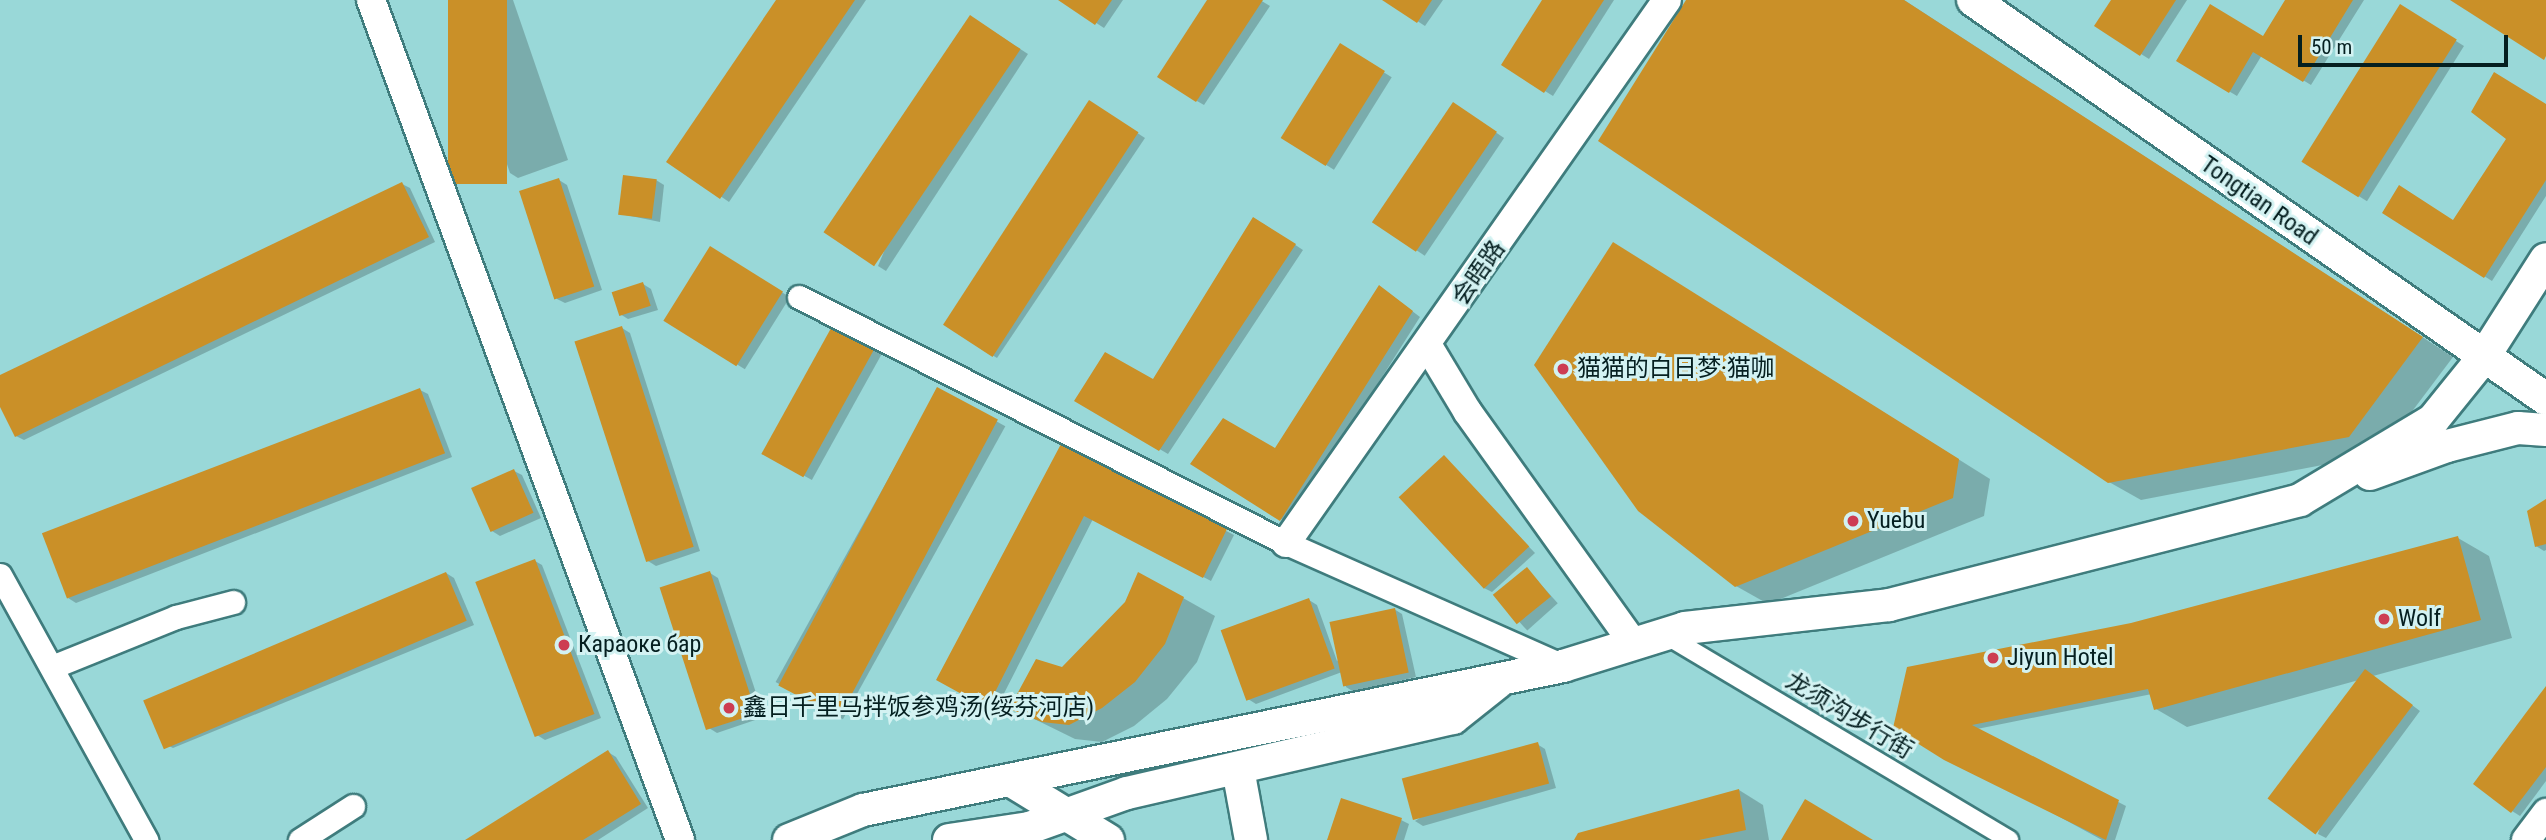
<!DOCTYPE html>
<html>
<head>
<meta charset="utf-8">
<style>
  body { margin:0 }
  #map { position:relative; width:2546px; height:840px; overflow:hidden; background:#99d8d8; font-family:"Roboto Condensed","Noto Sans SC",sans-serif }
  div>[style] { position:absolute }
  .shadow>* { inset:0; background:#0003; transform-origin:0 0 }
  .building>* { inset:0; background:#ca9028; transform-origin:0 0 }
  .roads { filter:drop-shadow(2px 0 #3f7c7d) drop-shadow(-2px 0 #3f7c7d) drop-shadow(0 2px #3f7c7d) drop-shadow(0 -2px #3f7c7d) }
  .pedestrian>* { height:18px; margin:-9px; padding:0 9px; transform-origin:9px; border-radius:9px; background:#fff }
  .minor>* { height:23px; margin:-11.5px; padding:0 11.5px; transform-origin:11.5px; border-radius:11.5px; background:#fff }
  .tertiary>* { height:28px; margin:-14px; padding:0 14px; transform-origin:14px; border-radius:14px; background:#fff }
  .secondary>* { height:32px; margin:-16px; padding:0 16px; transform-origin:16px; border-radius:16px; background:#fff }
  .dots>* { width:19px; height:19px; translate:-50% -50%; box-sizing:border-box; border:4px solid #d3f2f2; border-radius:50% }
  span { translate:-50% -50%; white-space:nowrap; text-align:center; line-height:1.15; -webkit-text-stroke:6px #d3f2f2; paint-order:stroke }
  .street-label { font-size:24px; color:#051f20 }
  .poi-label { font-size:24px; color:#051f20 }
  .left { translate:0 -50%; text-align:left }
  .scale { position:absolute; left:2298px; top:35px; width:210px; height:32px; box-sizing:border-box; border:4px solid #051f20; border-top:0; padding-left:9px; font-size:21px; line-height:24px; white-space:nowrap; color:#051f20; -webkit-text-stroke:5px #d3f2f2; paint-order:stroke }
</style>
</head>
<body>
<div id="map">
  <div class="shadow">
    <div style="clip-path:polygon(450px 0,513px 0,568px 160px,518px 178px,510px 173px)"></div>
    <div style="clip-path:polygon(778px 0,866px 0,729px 202px,669px 161px)"></div>
    <div style="clip-path:polygon(1061px 0,1123px 0,1104px 28px)"></div>
    <div style="clip-path:polygon(1209px 0,1260px 0,1270px 6px,1204px 105px,1197px 101px)"></div>
    <div style="clip-path:polygon(1385px 0,1443px 0,1425px 26px)"></div>
    <div style="clip-path:polygon(1544px 0,1614px 0,1553px 96px,1503px 65px)"></div>
    <div style="clip-path:polygon(1688px 0,1904px 0,2453px 357px,2380px 454px,2141px 500px,2109px 482px)"></div>
    <div style="clip-path:polygon(2113px 0,2187px 0,2149px 59px,2096px 26px)"></div>
    <div style="clip-path:polygon(2287px 0,2364px 0,2311px 85px,2262px 55px,2237px 96px,2178px 61px,2264px 38px)"></div>
    <div style="left:2408px;top:11px;width:66px;height:183px;rotate:32deg"></div>
    <div style="clip-path:polygon(979px 22px,1028px 54px,886px 271px,878px 266px)"></div>
    <div style="left:1340px;top:45px;width:61px;height:109px;rotate:32deg"></div>
    <div style="clip-path:polygon(2546px 106px,2546px 196px,2492px 281px,2384px 213px,2460px 226px)"></div>
    <div style="clip-path:polygon(1098px 107px,1145px 138px,997px 358px,989px 353px)"></div>
    <div style="left:1461px;top:109px;width:52px;height:142px;rotate:34deg"></div>
    <div style="clip-path:polygon(559px 180px,567px 185px,602px 290px,565px 303px,557px 299px)"></div>
    <div style="clip-path:polygon(656px 180px,664px 185px,660px 222px,621px 214px)"></div>
    <div style="clip-path:polygon(402px 184px,410px 188px,435px 242px,24px 440px,16px 436px,0 403px,0 377px)"></div>
    <div style="clip-path:polygon(1262px 223px,1303px 250px,1168px 454px,1076px 400px,1154px 381px)"></div>
    <div style="left:711px;top:248px;width:93px;height:85px;rotate:32deg"></div>
    <div style="clip-path:polygon(1645px 263px,1990px 479px,1984px 516px,1768px 604px,1736px 586px)"></div>
    <div style="clip-path:polygon(643px 284px,651px 289px,658px 310px,628px 319px,620px 314px)"></div>
    <div style="clip-path:polygon(1387px 292px,1420px 317px,1289px 524px,1192px 464px,1275px 450px)"></div>
    <div style="left:836px;top:323px;width:55px;height:149px;rotate:29deg"></div>
    <div style="clip-path:polygon(622px 328px,630px 333px,700px 551px,656px 566px,648px 561px)"></div>
    <div style="left:938px;top:389px;width:77px;height:335px;rotate:29deg"></div>
    <div style="clip-path:polygon(420px 390px,428px 394px,452px 457px,76px 603px,68px 598px)"></div>
    <div style="clip-path:polygon(1062px 446px,1234px 535px,1211px 581px,1093px 519px,995px 711px,939px 680px)"></div>
    <div style="clip-path:polygon(1444px 457px,1535px 553px,1492px 592px,1484px 588px)"></div>
    <div style="clip-path:polygon(514px 471px,522px 475px,541px 518px,500px 536px,492px 531px)"></div>
    <div style="clip-path:polygon(2546px 501px,2546px 550px,2544px 551px,2536px 546px)"></div>
    <div style="clip-path:polygon(2458px 538px,2489px 556px,2512px 638px,2373px 676px,2420px 711px,2326px 838px,2318px 834px,2359px 680px,2187px 727px,2156px 709px,2152px 694px,1977px 729px,2126px 806px,2115px 840px,2102px 840px,1895px 727px,2133px 624px)"></div>
    <div style="clip-path:polygon(535px 561px,542px 565px,601px 718px,545px 740px,537px 735px)"></div>
    <div style="left:1527px;top:569px;width:46px;height:41px;rotate:48deg"></div>
    <div style="clip-path:polygon(446px 573px,454px 578px,474px 625px,173px 748px,165px 744px)"></div>
    <div style="clip-path:polygon(710px 573px,718px 578px,764px 717px,717px 733px,709px 728px)"></div>
    <div style="clip-path:polygon(1183px 598px,1215px 616px,1197px 662px,1167px 699px,1134px 726px,1102px 742px,1075px 739px,1012px 708px,1063px 669px)"></div>
    <div style="clip-path:polygon(1309px 600px,1317px 605px,1337px 661px,1394px 609px,1402px 614px,1416px 677px,1354px 692px,1346px 687px,1342px 672px,1256px 704px,1248px 699px)"></div>
    <div style="clip-path:polygon(2546px 689px,2546px 781px,2520px 816px,2512px 811px)"></div>
    <div style="clip-path:polygon(1537px 744px,1545px 749px,1556px 788px,1423px 826px,1415px 821px)"></div>
    <div style="clip-path:polygon(608px 752px,616px 757px,648px 808px,598px 840px,468px 840px)"></div>
    <div style="clip-path:polygon(1739px 790px,1763px 805px,1769px 840px,1576px 840px)"></div>
    <div style="clip-path:polygon(1401px 820px,1409px 824px,1404px 840px,1329px 840px)"></div>
  </div>
  <div class="building">
    <div style="left:448px;top:0;width:59px;height:184px"></div>
    <div style="clip-path:polygon(776px 0,855px 0,720px 199px,666px 162px)"></div>
    <div style="clip-path:polygon(1058px 0,1112px 0,1095px 25px)"></div>
    <div style="clip-path:polygon(1207px 0,1263px 0,1196px 102px,1157px 77px)"></div>
    <div style="clip-path:polygon(1382px 0,1432px 0,1417px 23px)"></div>
    <div style="clip-path:polygon(1542px 0,1604px 0,1544px 93px,1501px 65px)"></div>
    <div style="clip-path:polygon(1686px 0,1904px 0,2423px 337px,2349px 437px,2108px 483px,1598px 141px)"></div>
    <div style="clip-path:polygon(2111px 0,2176px 0,2140px 56px,2094px 26px)"></div>
    <div style="clip-path:polygon(2285px 0,2353px 0,2303px 82px,2253px 52px,2229px 93px,2176px 61px,2210px 4px,2263px 36px)"></div>
    <div style="clip-path:polygon(2450px 0,2546px 0,2546px 56px,2544px 60px)"></div>
    <div style="left:2400px;top:4px;width:67px;height:186px;rotate:32deg"></div>
    <div style="left:970px;top:15px;width:61px;height:262px;rotate:34deg"></div>
    <div style="left:1340px;top:43px;width:53px;height:112px;rotate:32deg"></div>
    <div style="clip-path:polygon(2494px 72px,2546px 104px,2546px 180px,2484px 278px,2382px 213px,2399px 185px,2453px 220px,2506px 139px,2471px 112px)"></div>
    <div style="left:1089px;top:100px;width:59px;height:268px;rotate:33deg"></div>
    <div style="left:1453px;top:102px;width:53px;height:145px;rotate:34deg"></div>
    <div style="left:623px;top:175px;width:34px;height:40px;rotate:7deg"></div>
    <div style="left:559px;top:178px;width:114px;height:42px;rotate:72deg"></div>
    <div style="clip-path:polygon(402px 182px,429px 237px,15px 437px,0 407px,0 375px)"></div>
    <div style="clip-path:polygon(1253px 217px,1296px 244px,1159px 451px,1074px 401px,1105px 352px,1153px 379px)"></div>
    <div style="clip-path:polygon(1613px 242px,1959px 459px,1953px 498px,1735px 587px,1638px 511px,1534px 365px)"></div>
    <div style="left:710px;top:246px;width:86px;height:88px;rotate:32deg"></div>
    <div style="left:643px;top:282px;width:25px;height:33px;rotate:72deg"></div>
    <div style="clip-path:polygon(1379px 285px,1413px 311px,1280px 521px,1190px 464px,1223px 418px,1275px 448px)"></div>
    <div style="left:835px;top:321px;width:48px;height:152px;rotate:29deg"></div>
    <div style="left:622px;top:326px;width:232px;height:50px;rotate:72deg"></div>
    <div style="left:937px;top:387px;width:69px;height:338px;rotate:28deg"></div>
    <div style="left:420px;top:388px;width:70px;height:405px;rotate:69deg"></div>
    <div style="clip-path:polygon(1061px 444px,1227px 529px,1203px 578px,1084px 516px,987px 708px,936px 680px)"></div>
    <div style="left:1444px;top:455px;width:125px;height:62px;rotate:47deg"></div>
    <div style="left:514px;top:469px;width:48px;height:47px;rotate:66deg"></div>
    <div style="clip-path:polygon(2546px 499px,2546px 544px,2535px 547px,2527px 511px)"></div>
    <div style="clip-path:polygon(2458px 536px,2481px 620px,2154px 710px,2148px 689px,1972px 725px,2119px 800px,2106px 840px,1944px 760px,1893px 728px,1907px 667px,2131px 623px)"></div>
    <div style="left:535px;top:559px;width:166px;height:64px;rotate:69deg"></div>
    <div style="left:1527px;top:567px;width:38px;height:44px;rotate:51deg"></div>
    <div style="left:710px;top:571px;width:150px;height:53px;rotate:72deg"></div>
    <div style="left:446px;top:572px;width:53px;height:329px;rotate:67deg"></div>
    <div style="clip-path:polygon(1138px 572px,1184px 597px,1165px 644px,1135px 682px,1102px 708px,1069px 725px,1042px 722px,1009px 709px,1036px 659px,1062px 667px,1125px 602px)"></div>
    <div style="left:1309px;top:598px;width:75px;height:94px;rotate:70deg"></div>
    <div style="left:1395px;top:608px;width:66px;height:67px;rotate:78deg"></div>
    <div style="left:2365px;top:669px;width:60px;height:162px;rotate:37deg"></div>
    <div style="clip-path:polygon(2546px 686px,2546px 767px,2511px 813px,2473px 784px)"></div>
    <div style="left:1538px;top:742px;width:43px;height:141px;rotate:75deg"></div>
    <div style="clip-path:polygon(608px 750px,641px 804px,583px 840px,465px 840px)"></div>
    <div style="clip-path:polygon(1739px 789px,1746px 830px,1699px 840px,1574px 840px,1578px 833px)"></div>
    <div style="clip-path:polygon(1341px 798px,1402px 818px,1395px 840px,1327px 840px)"></div>
    <div style="clip-path:polygon(1805px 799px,1830px 814px,1873px 840px,1781px 840px)"></div>
  </div>
  <div class="roads">
    <div class="pedestrian">
      <div style="left:1664px;top:634px;width:402px;rotate:30.8deg"></div>
    </div>
    <div class="minor">
      <div style="left:799px;top:297px;width:546px;rotate:26.8deg"></div>
      <div style="left:1286px;top:543px;width:303px;rotate:23.9deg"></div>
      <div style="left:0;top:575px;width:303px;rotate:61.1deg"></div>
      <div style="left:52px;top:667px;width:134px;rotate:-22deg"></div>
      <div style="left:176px;top:617px;width:59px;rotate:-14.7deg"></div>
      <div style="left:300px;top:840px;width:63px;rotate:-32.7deg"></div>
    </div>
    <div class="tertiary">
      <div style="left:371px;top:0;width:895px;rotate:69.8deg"></div>
      <div style="left:1428px;top:346px;width:76px;rotate:59deg"></div>
      <div style="left:1467px;top:411px;width:285px;rotate:54.4deg"></div>
      <div style="left:1286px;top:543px;width:663px;rotate:-54.94deg"></div>
      <div style="left:2526px;top:840px;width:34px;rotate:-53deg"></div>
    </div>
    <div class="secondary">
      <div style="left:1973px;top:0;width:698px;rotate:34.85deg"></div>
      <div style="left:2370px;top:474px;width:82px;rotate:-20deg"></div>
      <div style="left:2447px;top:446px;width:73px;rotate:-14.2deg"></div>
      <div style="left:2518px;top:428px;width:28px;rotate:4deg"></div>
      <div style="left:1238px;top:769px;width:72px;rotate:79.6deg"></div>
      <div style="left:1010px;top:780px;width:115px;rotate:31.5deg"></div>
      <div style="left:789px;top:840px;width:80px;rotate:-22.1deg"></div>
      <div style="left:863px;top:810px;width:715px;rotate:-11.62deg"></div>
      <div style="left:1563px;top:666px;width:128px;rotate:-17.3deg"></div>
      <div style="left:1685px;top:628px;width:205px;rotate:-6.4deg"></div>
      <div style="left:1889px;top:605px;width:424px;rotate:-14.3deg"></div>
      <div style="left:2300px;top:500px;width:155px;rotate:-31deg"></div>
      <div style="left:2433px;top:420px;width:80px;rotate:-51.1deg"></div>
      <div style="left:2483px;top:358px;width:117px;rotate:-57.5deg"></div>
      <div style="left:949px;top:840px;width:81px;rotate:-8.5deg"></div>
      <div style="left:1029px;top:828px;width:104px;rotate:-19.7deg"></div>
      <div style="left:1127px;top:793px;width:335px;rotate:-13deg"></div>
      <div style="left:1453px;top:718px;width:56px;rotate:-38.5deg"></div>
    </div>
  </div>
  <div class="dots">
    <div style="left:1563px;top:369px;background:#cd3d52"></div>
    <div style="left:1853px;top:521px;background:#cd3d52"></div>
    <div style="left:2384px;top:619px;background:#cd3d52"></div>
    <div style="left:564px;top:645px;background:#cd3d52"></div>
    <div style="left:1993px;top:658px;background:#cd3d52"></div>
    <div style="left:729px;top:708px;background:#cd3d52"></div>
  </div>
  <div class="street-label">
    <span style="left:2259px;top:201px;rotate:35deg">Tongtian Road</span>
    <span style="left:1479px;top:273px;rotate:-55deg">会晤路</span>
    <span style="left:1849px;top:716px;rotate:31deg">龙须沟步行街</span>
  </div>
  <div class="poi-label">
    <span class="left" style="left:1577px;top:369px">猫猫的白日梦·猫咖</span>
    <span class="left" style="left:1867px;top:521px">Yuebu</span>
    <span class="left" style="left:2398px;top:619px">Wolf</span>
    <span class="left" style="left:578px;top:645px">Караоке бар</span>
    <span class="left" style="left:2007px;top:658px">Jiyun Hotel</span>
    <span class="left" style="left:743px;top:708px">鑫日千里马拌饭参鸡汤(绥芬河店)</span>
  </div>
  <div class="scale">50 m</div>
</div>
</body>
</html>
